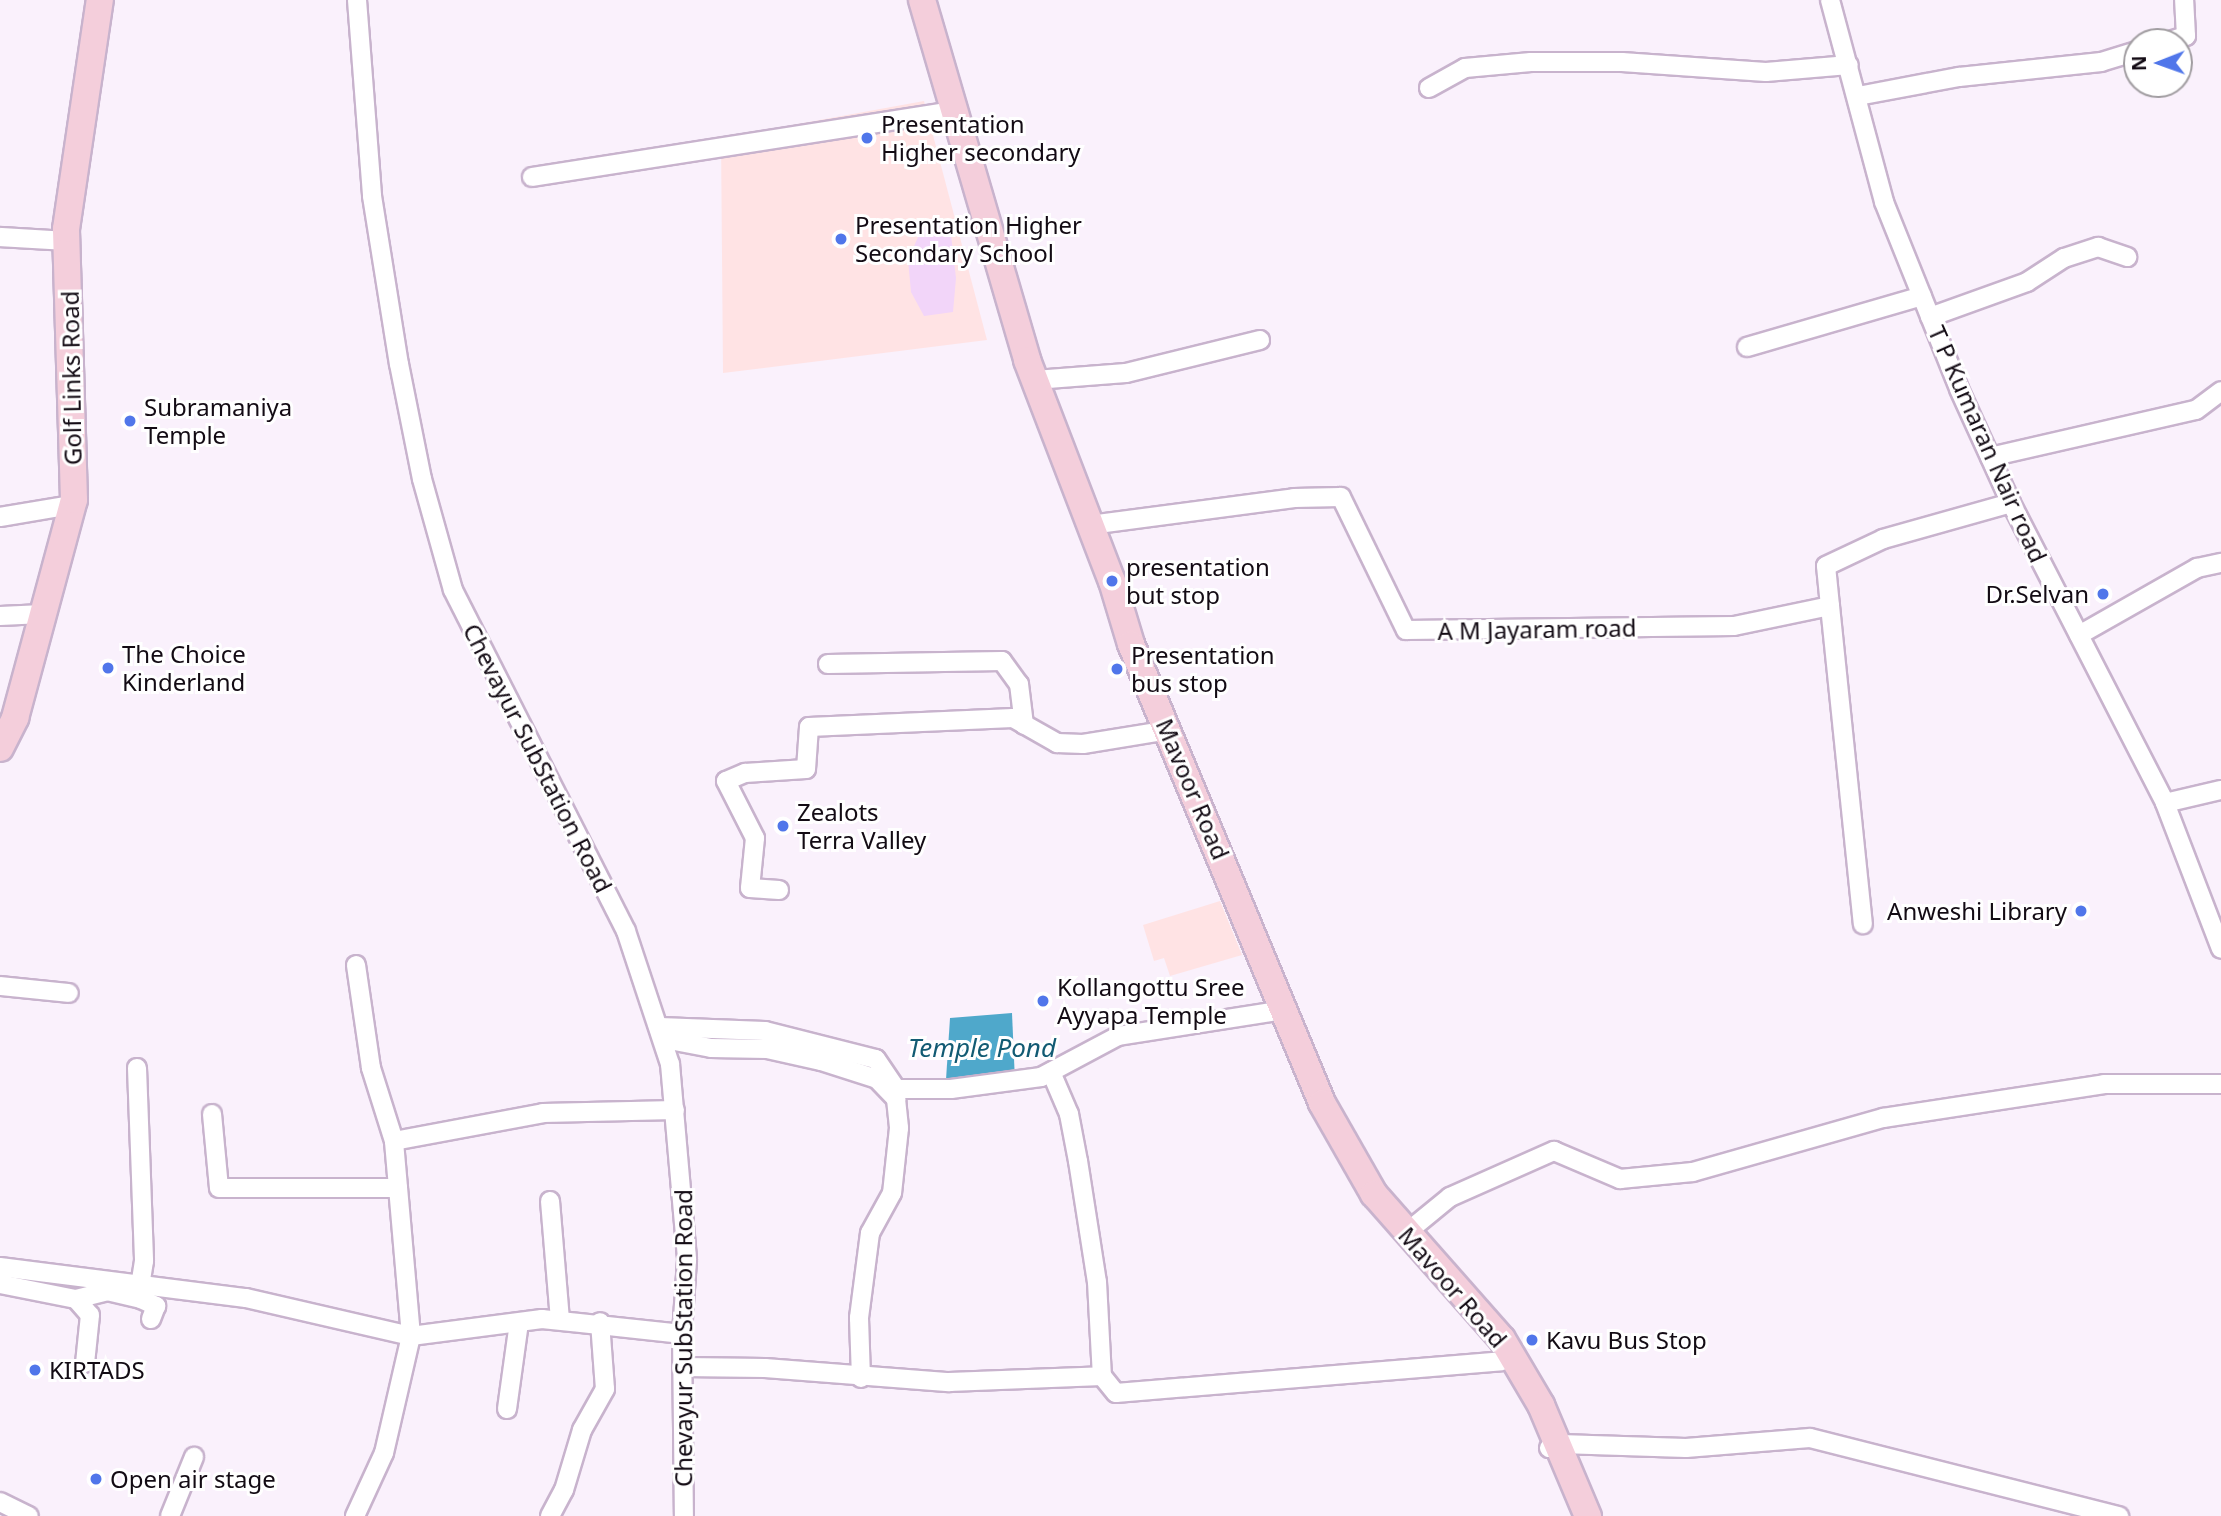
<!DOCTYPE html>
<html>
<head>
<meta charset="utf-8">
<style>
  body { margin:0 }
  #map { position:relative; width:2221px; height:1516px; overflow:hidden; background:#faf1fc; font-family:"Noto Sans",sans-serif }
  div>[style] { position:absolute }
  .education>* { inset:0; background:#ffe3e4 }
  .green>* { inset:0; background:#f2d5f9 }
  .water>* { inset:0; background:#4fa8cb }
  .roads { filter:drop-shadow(2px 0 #c8b3cd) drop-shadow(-2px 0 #c8b3cd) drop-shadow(0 2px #c8b3cd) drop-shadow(0 -2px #c8b3cd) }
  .minor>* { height:18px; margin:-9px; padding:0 9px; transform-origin:9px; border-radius:9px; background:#fff }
  .secondary>* { height:26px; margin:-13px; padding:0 13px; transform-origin:13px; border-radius:13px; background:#f4cedb }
  .dots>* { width:19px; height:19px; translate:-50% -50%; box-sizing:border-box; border:4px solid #fff; border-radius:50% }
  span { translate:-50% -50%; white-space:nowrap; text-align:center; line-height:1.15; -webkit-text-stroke:6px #fff; paint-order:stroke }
  .poi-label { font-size:24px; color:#130b14 }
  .left { translate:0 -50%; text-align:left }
  .right { translate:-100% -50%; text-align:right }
  .street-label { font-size:24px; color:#130b14 }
  .water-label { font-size:26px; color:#125b73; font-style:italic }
  .north { position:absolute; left:2123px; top:28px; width:70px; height:70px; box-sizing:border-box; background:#fff; border:2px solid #a19da1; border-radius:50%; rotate:269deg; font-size:19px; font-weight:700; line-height:28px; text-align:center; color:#130b14 }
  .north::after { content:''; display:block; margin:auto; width:24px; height:32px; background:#5076ea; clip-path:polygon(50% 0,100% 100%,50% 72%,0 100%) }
</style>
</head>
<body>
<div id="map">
  <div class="education">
    <div style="clip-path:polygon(924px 101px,987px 340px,723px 373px,721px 138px)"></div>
    <div style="clip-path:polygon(1220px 901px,1242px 955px,1170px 976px,1164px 958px,1154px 961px,1143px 925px)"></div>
  </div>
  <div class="green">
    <div style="clip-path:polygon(939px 222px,951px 235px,956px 278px,953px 312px,924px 316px,911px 292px,908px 260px,922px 228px)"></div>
  </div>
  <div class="water">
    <div style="clip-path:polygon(1012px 1013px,1015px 1081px,946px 1080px,950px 1018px)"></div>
  </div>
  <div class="roads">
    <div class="minor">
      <div style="left:357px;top:0;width:197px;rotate:85.6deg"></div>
      <div style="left:372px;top:196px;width:170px;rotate:80.9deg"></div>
      <div style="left:399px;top:364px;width:117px;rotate:78.7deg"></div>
      <div style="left:422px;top:479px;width:115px;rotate:74.4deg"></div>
      <div style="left:453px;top:590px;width:382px;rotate:63.1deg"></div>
      <div style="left:626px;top:931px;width:140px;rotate:71.7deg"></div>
      <div style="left:670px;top:1064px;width:197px;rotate:85deg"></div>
      <div style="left:687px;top:1260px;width:74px;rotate:93.9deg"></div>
      <div style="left:682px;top:1334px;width:182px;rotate:89.4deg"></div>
      <div style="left:1830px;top:0;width:209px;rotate:75deg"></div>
      <div style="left:1884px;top:202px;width:201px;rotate:68.1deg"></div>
      <div style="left:1959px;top:389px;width:125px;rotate:65.5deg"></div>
      <div style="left:2011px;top:503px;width:337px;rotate:62.8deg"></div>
      <div style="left:2165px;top:803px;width:156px;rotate:69deg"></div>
      <div style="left:2166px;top:42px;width:21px;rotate:-17deg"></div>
      <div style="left:2186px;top:36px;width:36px;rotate:-93deg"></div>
      <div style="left:1429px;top:88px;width:41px;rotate:-29.1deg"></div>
      <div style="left:1465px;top:68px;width:66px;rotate:-5.2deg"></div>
      <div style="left:1531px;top:62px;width:91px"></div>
      <div style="left:1622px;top:62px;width:144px;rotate:4deg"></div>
      <div style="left:1766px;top:72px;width:83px;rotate:-4.8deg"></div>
      <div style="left:1858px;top:96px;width:103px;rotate:-10.7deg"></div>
      <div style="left:1959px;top:77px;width:143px;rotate:-6deg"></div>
      <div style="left:2101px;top:62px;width:38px;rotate:-17deg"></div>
      <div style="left:532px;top:177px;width:416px;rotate:-8.9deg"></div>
      <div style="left:0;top:237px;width:67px;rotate:3.4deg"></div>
      <div style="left:1930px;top:317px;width:103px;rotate:-19.8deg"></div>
      <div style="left:2027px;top:282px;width:44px;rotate:-33deg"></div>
      <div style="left:2064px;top:258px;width:36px;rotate:-18deg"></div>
      <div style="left:2098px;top:247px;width:31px;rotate:19deg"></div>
      <div style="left:1747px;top:347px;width:182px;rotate:-16.2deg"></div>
      <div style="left:1035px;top:380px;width:91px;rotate:-4.4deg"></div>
      <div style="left:1126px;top:373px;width:138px;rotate:-13.8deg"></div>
      <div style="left:1990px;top:457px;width:211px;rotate:-12.9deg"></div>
      <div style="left:2196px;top:410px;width:31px;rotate:-37deg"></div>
      <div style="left:0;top:517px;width:73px;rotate:-9.5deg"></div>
      <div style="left:1090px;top:525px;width:206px;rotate:-7.5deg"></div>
      <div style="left:1294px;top:498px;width:47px;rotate:-1.2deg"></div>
      <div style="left:1341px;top:497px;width:148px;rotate:64deg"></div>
      <div style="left:1406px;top:630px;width:328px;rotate:-0.7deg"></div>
      <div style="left:1734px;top:626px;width:98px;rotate:-11.8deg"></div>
      <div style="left:1830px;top:606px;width:40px;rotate:-95.7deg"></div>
      <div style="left:1826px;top:566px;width:63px;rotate:-25.3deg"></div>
      <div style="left:1883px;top:539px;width:133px;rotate:-15.7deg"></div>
      <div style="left:1830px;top:606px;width:320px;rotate:84.1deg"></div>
      <div style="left:0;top:616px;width:43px;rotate:-2.7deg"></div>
      <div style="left:2079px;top:635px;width:136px;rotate:-29.6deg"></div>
      <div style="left:2197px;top:568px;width:25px;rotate:-12deg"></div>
      <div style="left:828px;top:664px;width:174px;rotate:-1deg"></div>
      <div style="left:1002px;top:661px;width:29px;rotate:54deg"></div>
      <div style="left:1019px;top:684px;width:41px;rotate:83deg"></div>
      <div style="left:2165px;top:803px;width:57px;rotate:-13.1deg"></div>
      <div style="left:779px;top:890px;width:29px;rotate:-176deg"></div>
      <div style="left:750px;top:888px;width:50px;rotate:-84.3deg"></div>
      <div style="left:755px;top:838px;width:64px;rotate:-117deg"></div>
      <div style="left:726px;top:781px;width:21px;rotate:-23deg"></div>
      <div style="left:745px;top:773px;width:61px;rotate:-3.8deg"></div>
      <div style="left:806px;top:769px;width:42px;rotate:-85.9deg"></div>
      <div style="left:809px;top:727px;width:204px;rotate:-2.5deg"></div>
      <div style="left:1013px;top:718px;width:51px;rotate:29.6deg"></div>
      <div style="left:1057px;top:743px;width:26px;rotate:2deg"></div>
      <div style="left:1083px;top:744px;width:74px;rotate:-9.3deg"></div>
      <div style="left:0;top:986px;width:69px;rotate:5.8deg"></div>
      <div style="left:660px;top:1027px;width:105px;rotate:2.2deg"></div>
      <div style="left:765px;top:1031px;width:114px;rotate:14.2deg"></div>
      <div style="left:876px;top:1059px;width:36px;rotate:56deg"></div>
      <div style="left:896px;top:1089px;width:55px"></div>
      <div style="left:951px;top:1089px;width:91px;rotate:-7.6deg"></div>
      <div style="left:1041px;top:1077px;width:87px;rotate:-28deg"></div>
      <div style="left:1118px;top:1036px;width:155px;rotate:-8.9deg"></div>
      <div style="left:664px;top:1039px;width:48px;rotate:10.8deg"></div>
      <div style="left:711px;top:1048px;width:56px;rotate:1deg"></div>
      <div style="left:767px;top:1049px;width:55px;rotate:12.5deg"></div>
      <div style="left:821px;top:1061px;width:59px;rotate:17.8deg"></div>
      <div style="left:877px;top:1079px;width:28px;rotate:46deg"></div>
      <div style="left:896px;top:1099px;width:29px;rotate:84deg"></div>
      <div style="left:899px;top:1128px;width:65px;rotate:96.1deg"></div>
      <div style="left:892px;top:1193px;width:46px;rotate:118.8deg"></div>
      <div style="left:870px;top:1233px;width:86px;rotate:97.4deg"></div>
      <div style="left:859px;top:1318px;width:60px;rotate:88.1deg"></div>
      <div style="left:137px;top:1068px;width:193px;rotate:87.9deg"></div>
      <div style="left:144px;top:1261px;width:26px;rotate:99deg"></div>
      <div style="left:1051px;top:1072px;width:46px;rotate:66.8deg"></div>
      <div style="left:1069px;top:1114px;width:48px;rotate:79.2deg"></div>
      <div style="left:1078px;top:1161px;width:122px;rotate:81.1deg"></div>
      <div style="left:1097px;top:1282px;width:94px;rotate:87deg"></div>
      <div style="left:212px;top:1114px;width:74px;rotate:84.6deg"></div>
      <div style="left:219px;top:1188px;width:179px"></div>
      <div style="left:394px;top:1141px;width:152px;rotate:-10.6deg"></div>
      <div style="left:543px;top:1113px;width:132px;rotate:-1.3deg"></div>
      <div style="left:550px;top:1201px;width:119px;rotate:85.2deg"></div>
      <div style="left:1406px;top:1233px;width:57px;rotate:-39.3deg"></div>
      <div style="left:1450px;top:1197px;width:114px;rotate:-23.9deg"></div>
      <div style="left:1554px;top:1151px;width:72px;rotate:23deg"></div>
      <div style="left:1620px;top:1179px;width:73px;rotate:-5.5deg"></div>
      <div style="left:1693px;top:1172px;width:198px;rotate:-15.9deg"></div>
      <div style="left:1883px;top:1118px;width:224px;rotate:-8.7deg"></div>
      <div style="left:2104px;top:1084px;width:117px"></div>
      <div style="left:0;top:1267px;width:248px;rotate:7.2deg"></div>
      <div style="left:246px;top:1298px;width:169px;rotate:13deg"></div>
      <div style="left:411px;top:1336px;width:132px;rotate:-7.4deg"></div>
      <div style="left:542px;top:1319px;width:141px;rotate:6.1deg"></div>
      <div style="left:0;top:1284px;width:77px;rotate:11.2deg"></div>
      <div style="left:76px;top:1299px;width:21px;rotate:49deg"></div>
      <div style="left:90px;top:1315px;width:48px;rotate:95.9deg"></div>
      <div style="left:76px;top:1299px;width:32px;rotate:-14deg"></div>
      <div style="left:107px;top:1291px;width:35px;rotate:13deg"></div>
      <div style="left:141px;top:1299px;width:17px;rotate:25deg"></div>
      <div style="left:156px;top:1306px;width:14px;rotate:111deg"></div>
      <div style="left:683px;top:1367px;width:82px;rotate:0.7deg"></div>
      <div style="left:765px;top:1368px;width:185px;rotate:4.4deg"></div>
      <div style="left:949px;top:1382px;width:153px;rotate:-2.2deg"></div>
      <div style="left:1102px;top:1376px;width:22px;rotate:51deg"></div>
      <div style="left:1116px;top:1393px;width:387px;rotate:-4.7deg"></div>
      <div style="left:507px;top:1409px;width:87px;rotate:-82.1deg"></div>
      <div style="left:1549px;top:1448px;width:12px;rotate:-20deg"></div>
      <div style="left:1560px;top:1444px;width:126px;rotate:1.8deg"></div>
      <div style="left:1686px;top:1448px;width:124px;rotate:-4.6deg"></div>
      <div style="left:1810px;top:1438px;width:319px;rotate:14.2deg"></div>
      <div style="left:0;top:1502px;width:32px;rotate:26deg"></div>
      <div style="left:170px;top:1516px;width:64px;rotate:-67.9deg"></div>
      <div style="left:355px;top:1516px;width:69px;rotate:-65.3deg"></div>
      <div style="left:384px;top:1453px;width:120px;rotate:-77deg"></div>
      <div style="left:411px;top:1336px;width:196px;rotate:-95deg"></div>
      <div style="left:394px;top:1141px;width:77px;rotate:-107.5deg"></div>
      <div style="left:371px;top:1068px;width:104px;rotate:-98.3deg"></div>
      <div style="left:550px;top:1516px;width:30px;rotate:-62deg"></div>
      <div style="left:564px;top:1490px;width:63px;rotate:-73.3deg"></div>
      <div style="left:582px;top:1430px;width:47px;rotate:-60.7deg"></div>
      <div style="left:605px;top:1389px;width:67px;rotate:-94.3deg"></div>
    </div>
    <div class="secondary">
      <div style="left:922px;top:0;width:375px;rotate:73.7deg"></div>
      <div style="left:1027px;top:360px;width:237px;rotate:69deg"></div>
      <div style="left:1112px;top:581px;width:66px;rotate:73.2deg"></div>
      <div style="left:1131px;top:644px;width:497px;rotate:67.4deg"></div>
      <div style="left:1322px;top:1103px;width:105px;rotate:60.3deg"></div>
      <div style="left:1374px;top:1194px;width:193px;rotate:48.6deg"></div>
      <div style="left:1502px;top:1339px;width:77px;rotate:59.4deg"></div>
      <div style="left:1541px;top:1405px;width:121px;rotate:67.1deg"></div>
      <div style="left:0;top:748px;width:34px;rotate:-63deg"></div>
      <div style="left:15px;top:718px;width:226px;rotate:-74.9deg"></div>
      <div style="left:74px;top:500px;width:271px;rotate:-91.7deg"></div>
      <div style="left:66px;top:229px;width:232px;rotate:-81.6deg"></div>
    </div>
  </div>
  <div class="dots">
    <div style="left:867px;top:138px;background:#5076ea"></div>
    <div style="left:841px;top:239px;background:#5076ea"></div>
    <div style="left:130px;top:421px;background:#5076ea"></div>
    <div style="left:1112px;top:581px;background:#5076ea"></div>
    <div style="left:2103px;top:594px;background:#5076ea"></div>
    <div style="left:108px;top:668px;background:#5076ea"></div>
    <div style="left:1117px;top:669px;background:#5076ea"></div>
    <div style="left:783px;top:826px;background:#5076ea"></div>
    <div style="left:2081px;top:911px;background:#5076ea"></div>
    <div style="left:1043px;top:1001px;background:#5076ea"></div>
    <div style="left:1532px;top:1340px;background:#5076ea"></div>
    <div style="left:35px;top:1370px;background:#5076ea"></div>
    <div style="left:96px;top:1479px;background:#5076ea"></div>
  </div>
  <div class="poi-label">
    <span class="left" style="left:881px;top:138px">Presentation<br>Higher secondary</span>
    <span class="left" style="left:855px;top:239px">Presentation Higher<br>Secondary School</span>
    <span class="left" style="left:144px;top:421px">Subramaniya<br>Temple</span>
    <span class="left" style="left:1126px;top:581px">presentation<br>but stop</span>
    <span class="right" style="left:2089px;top:594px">Dr.Selvan</span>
    <span class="left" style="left:122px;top:668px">The Choice<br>Kinderland</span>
    <span class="left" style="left:1131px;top:669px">Presentation<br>bus stop</span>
    <span class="left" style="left:797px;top:826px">Zealots<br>Terra Valley</span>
    <span class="right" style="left:2067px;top:911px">Anweshi Library</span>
    <span class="left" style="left:1057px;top:1001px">Kollangottu Sree<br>Ayyapa Temple</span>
    <span class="left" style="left:1546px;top:1340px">Kavu Bus Stop</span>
    <span class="left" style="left:49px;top:1370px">KIRTADS</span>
    <span class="left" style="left:110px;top:1479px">Open air stage</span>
  </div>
  <div class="street-label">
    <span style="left:71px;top:378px;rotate:-91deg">Golf Links Road</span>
    <span style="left:1988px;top:444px;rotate:66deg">T P Kumaran Nair road</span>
    <span style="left:1537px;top:629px;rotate:-1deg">A M Jayaram road</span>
    <span style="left:538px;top:758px;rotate:63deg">Chevayur SubStation Road</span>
    <span style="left:1193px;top:789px;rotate:67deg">Mavoor Road</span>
    <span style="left:1453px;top:1287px;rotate:49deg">Mavoor Road</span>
    <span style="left:683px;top:1338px;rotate:-90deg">Chevayur SubStation Road</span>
  </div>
  <div class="water-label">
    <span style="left:982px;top:1048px">Temple Pond</span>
  </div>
  <div class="north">N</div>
</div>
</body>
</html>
